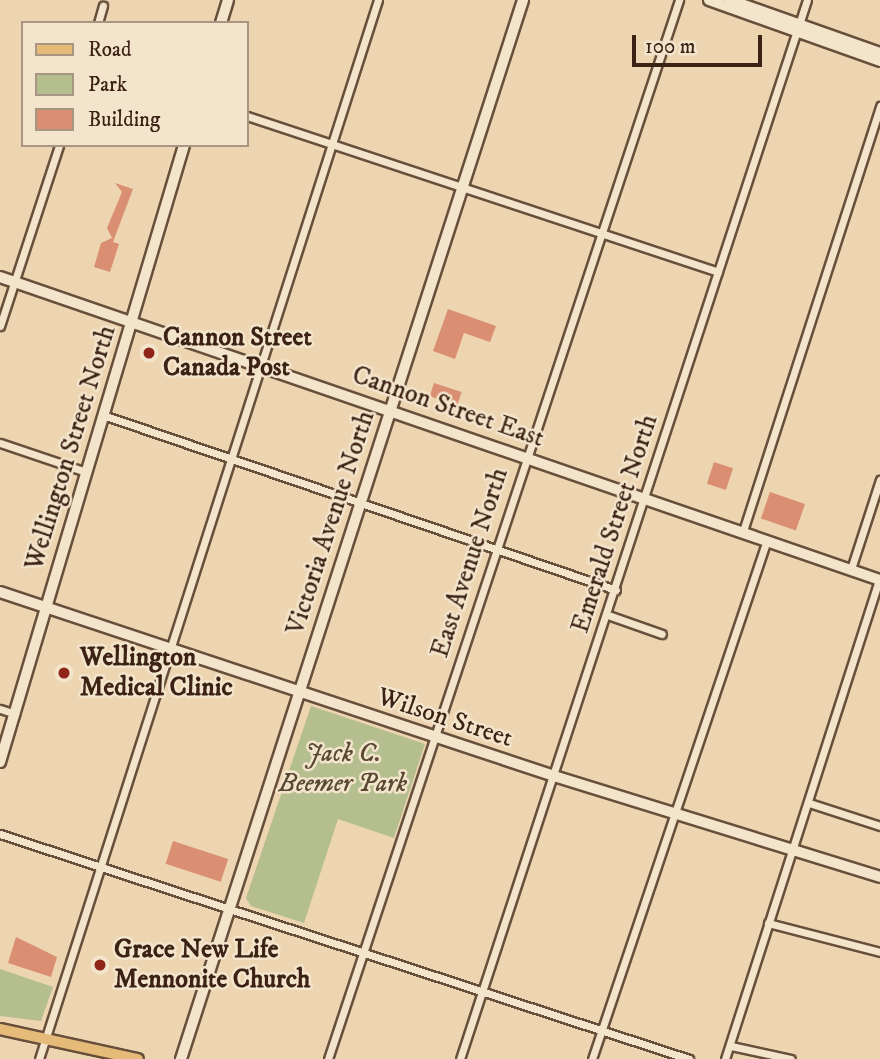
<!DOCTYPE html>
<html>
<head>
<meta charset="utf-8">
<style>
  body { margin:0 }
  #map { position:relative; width:880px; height:1059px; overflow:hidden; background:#edd5b1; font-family:"IM FELL DW Pica",serif }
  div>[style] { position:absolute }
  .green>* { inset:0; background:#b4be8f }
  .building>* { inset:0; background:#da8e72; transform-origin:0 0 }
  .roads { filter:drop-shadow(2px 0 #684f3b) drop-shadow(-2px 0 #684f3b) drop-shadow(0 2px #684f3b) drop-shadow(0 -2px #684f3b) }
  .street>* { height:7px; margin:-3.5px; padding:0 3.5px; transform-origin:3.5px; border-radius:3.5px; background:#f3e4cc }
  .secondary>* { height:10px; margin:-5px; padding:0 5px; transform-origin:5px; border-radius:5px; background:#f3e4cc }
  .primary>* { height:10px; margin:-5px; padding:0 5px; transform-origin:5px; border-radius:5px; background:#e6ba78 }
  .dots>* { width:19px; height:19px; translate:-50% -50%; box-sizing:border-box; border:4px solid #f3e4cc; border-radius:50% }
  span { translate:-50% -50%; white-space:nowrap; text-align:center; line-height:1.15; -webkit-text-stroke:5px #f3e4cc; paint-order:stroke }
  .poi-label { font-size:26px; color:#3b2214; font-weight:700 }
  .left { translate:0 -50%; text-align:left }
  .street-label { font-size:26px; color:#3b2214 }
  .park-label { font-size:26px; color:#594933; font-style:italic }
  .legend { position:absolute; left:21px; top:21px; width:228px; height:126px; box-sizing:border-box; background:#f3e4cc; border:2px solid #a99682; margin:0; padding:9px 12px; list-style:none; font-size:21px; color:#3b2214 }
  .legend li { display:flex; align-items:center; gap:14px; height:35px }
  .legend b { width:35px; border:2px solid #a99682 }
  .scale { position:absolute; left:632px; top:35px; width:130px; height:32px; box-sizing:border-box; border:4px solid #3b2214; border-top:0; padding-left:9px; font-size:21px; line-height:24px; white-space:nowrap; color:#3b2214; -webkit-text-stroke:5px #f3e4cc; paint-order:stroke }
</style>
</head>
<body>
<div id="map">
  <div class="green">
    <div style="clip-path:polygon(311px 706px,425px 744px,394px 838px,338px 819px,304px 923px,251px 906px,246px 898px)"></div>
    <div style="clip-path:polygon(0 969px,53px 987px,41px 1021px,0 1016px)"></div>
  </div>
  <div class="building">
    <div style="clip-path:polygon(115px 183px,133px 189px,113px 242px,119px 244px,110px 272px,94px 267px,101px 243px,112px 238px,107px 228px,122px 192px)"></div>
    <div style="clip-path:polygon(448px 309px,496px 326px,490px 342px,464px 333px,455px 359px,433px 351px)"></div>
    <div style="left:434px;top:383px;width:29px;height:14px;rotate:18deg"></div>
    <div style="left:714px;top:462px;width:20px;height:23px;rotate:18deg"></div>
    <div style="left:770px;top:492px;width:37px;height:28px;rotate:19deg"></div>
    <div style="left:173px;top:841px;width:58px;height:24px;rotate:18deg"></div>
    <div style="clip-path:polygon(16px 937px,57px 957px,51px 977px,8px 963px)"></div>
  </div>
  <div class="roads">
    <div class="street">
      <div style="left:98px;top:23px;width:18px;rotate:-74deg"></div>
      <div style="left:247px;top:116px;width:496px;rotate:18.3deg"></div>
      <div style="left:0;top:326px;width:190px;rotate:-71.9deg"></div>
      <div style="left:103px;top:415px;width:542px;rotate:18.84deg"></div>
      <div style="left:0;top:443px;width:91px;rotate:18.6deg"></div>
      <div style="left:743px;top:531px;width:447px;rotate:-72.1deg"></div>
      <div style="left:851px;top:569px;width:94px;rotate:-72deg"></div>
      <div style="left:608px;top:615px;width:57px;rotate:19.4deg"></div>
      <div style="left:0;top:709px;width:16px;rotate:18deg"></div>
      <div style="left:809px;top:803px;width:75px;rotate:17.9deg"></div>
      <div style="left:0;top:834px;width:725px;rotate:18.08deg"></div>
      <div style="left:768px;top:923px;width:116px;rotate:14.5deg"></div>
      <div style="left:731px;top:1046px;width:61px;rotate:12.2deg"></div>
      <div style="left:39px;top:1059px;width:1112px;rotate:-72.25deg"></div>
      <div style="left:328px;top:1059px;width:1116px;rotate:-71.66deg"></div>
      <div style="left:460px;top:1059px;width:1114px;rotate:-71.86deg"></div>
      <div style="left:592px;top:1059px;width:548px;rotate:-71.37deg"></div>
      <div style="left:725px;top:1059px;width:503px;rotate:-72.18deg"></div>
    </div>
    <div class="secondary">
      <div style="left:709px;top:0;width:182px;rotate:19.6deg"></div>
      <div style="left:730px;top:0;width:159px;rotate:19.5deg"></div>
      <div style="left:221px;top:23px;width:24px;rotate:-73deg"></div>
      <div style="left:0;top:277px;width:931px;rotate:19deg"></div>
      <div style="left:0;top:592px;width:584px;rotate:18.37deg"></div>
      <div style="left:554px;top:776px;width:341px;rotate:17.2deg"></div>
      <div style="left:0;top:762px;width:644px;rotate:-73.39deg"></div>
      <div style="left:181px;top:1059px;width:1113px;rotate:-72.1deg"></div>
    </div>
    <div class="primary">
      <div style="left:0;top:1029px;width:141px;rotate:12.3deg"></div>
    </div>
  </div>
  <div class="dots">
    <div style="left:149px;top:353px;background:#8f2418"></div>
    <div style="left:64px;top:673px;background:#8f2418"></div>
    <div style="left:100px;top:965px;background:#8f2418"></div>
  </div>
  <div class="poi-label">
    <span class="left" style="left:163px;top:353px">Cannon Street<br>Canada Post</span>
    <span class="left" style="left:80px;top:673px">Wellington<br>Medical Clinic</span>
    <span class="left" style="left:114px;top:965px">Grace New Life<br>Mennonite Church</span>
  </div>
  <div class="street-label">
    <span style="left:448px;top:407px;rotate:19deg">Cannon Street East</span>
    <span style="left:71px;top:448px;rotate:-73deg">Wellington Street North</span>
    <span style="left:331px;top:523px;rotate:-72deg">Victoria Avenue North</span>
    <span style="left:615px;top:524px;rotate:-72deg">Emerald Street North</span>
    <span style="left:470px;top:563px;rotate:-72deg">East Avenue North</span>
    <span style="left:445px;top:718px;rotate:18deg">Wilson Street</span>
  </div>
  <div class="park-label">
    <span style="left:343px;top:769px">Jack C.<br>Beemer Park</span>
  </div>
  <ul class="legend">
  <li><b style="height:9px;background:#e6ba78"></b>Road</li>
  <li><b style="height:19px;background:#b4be8f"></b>Park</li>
  <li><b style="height:19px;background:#da8e72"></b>Building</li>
  </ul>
  <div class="scale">100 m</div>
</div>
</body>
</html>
